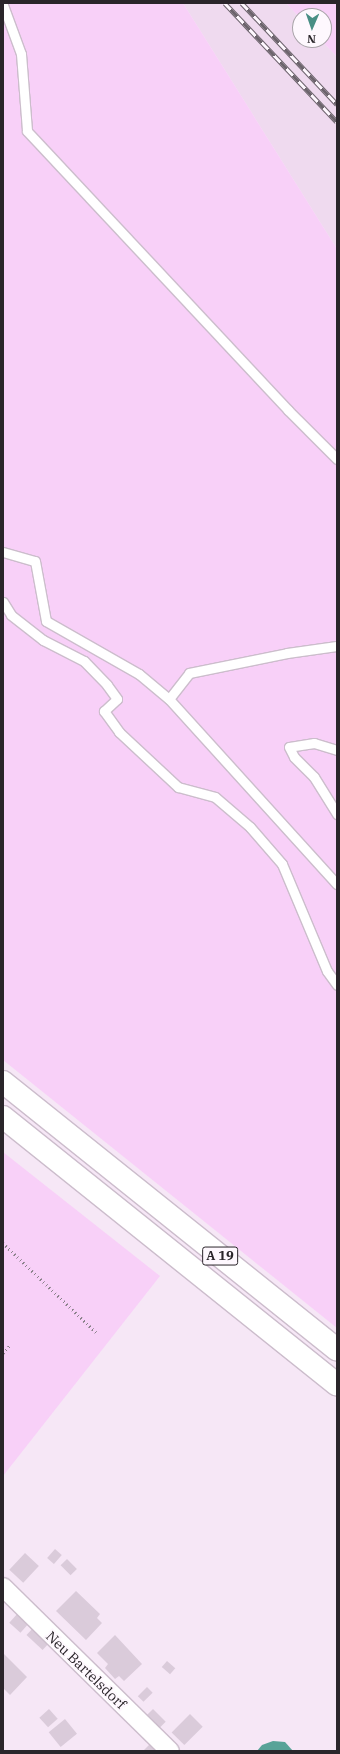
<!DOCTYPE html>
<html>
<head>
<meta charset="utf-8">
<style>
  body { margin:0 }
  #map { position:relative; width:340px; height:1754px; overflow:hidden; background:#f6e7f6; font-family:"IBM Plex Serif",serif }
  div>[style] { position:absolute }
  .built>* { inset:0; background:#efdaef }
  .green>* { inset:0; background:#f8d0f8 }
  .water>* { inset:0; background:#58a398 }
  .building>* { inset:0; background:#dacbda; transform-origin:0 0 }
  .path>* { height:2.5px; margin-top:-1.25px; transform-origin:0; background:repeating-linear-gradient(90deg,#8b828b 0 1px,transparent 0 4px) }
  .roads { filter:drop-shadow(1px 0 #ccbdcc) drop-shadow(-1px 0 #ccbdcc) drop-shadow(0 1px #ccbdcc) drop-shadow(0 -1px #ccbdcc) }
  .lane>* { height:9px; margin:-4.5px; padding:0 4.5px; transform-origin:4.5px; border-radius:4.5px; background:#fff }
  .street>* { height:18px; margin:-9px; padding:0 9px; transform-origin:9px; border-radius:9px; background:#fff }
  .highway>* { height:22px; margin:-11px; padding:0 11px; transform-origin:11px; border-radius:11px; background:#fff }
  .rail>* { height:4.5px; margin-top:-2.25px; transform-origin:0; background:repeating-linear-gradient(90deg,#fef8fe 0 9px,#6c646c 0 18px); box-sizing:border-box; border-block:1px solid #6c646c }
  span { translate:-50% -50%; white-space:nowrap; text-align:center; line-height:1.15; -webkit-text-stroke:4px #fef8fe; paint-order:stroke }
  .shield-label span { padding:1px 3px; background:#fef8fe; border:1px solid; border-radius:3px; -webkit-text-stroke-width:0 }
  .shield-label { font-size:13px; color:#2a252a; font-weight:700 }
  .street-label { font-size:14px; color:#2a252a }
  .frame { position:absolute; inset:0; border:4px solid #2a252a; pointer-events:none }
  .north { position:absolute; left:292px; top:8px; width:40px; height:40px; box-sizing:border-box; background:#fef8fe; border:1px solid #a9a4a9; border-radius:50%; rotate:182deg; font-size:11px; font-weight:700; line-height:16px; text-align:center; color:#2a252a }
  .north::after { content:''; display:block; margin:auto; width:14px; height:18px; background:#498e85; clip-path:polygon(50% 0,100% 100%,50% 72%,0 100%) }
</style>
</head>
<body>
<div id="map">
  <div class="built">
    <div style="clip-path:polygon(183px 3px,286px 3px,300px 18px,300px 40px,321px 40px,337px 57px,337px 249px)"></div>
  </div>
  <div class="green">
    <div style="clip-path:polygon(3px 3px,183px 3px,337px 249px,337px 1328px,3px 1060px)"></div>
    <div style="clip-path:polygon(286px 3px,337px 3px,337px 57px,321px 40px,324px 40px,324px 16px,300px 16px,300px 18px)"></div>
    <div style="clip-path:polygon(3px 1152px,160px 1276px,3px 1476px)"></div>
  </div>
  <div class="water">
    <div style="clip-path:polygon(273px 1741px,285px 1742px,293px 1751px,257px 1751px,262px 1745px)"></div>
  </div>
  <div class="building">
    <div style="left:55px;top:1549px;width:9px;height:12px;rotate:41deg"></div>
    <div style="left:25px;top:1553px;width:19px;height:23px;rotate:43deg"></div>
    <div style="left:67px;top:1559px;width:14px;height:9px;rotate:45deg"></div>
    <div style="clip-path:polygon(76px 1591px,100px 1614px,97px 1618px,102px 1623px,86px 1640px,56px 1611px)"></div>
    <div style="left:18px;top:1613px;width:15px;height:13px;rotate:42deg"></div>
    <div style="left:34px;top:1627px;width:22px;height:11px;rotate:43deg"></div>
    <div style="clip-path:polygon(115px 1635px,142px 1664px,124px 1681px,119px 1676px,115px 1679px,105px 1668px,108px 1664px,97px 1653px)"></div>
    <div style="clip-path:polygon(3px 1653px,27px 1677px,10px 1695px,3px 1688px)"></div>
    <div style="left:167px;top:1661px;width:11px;height:8px;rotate:41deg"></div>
    <div style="left:147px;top:1687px;width:8px;height:13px;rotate:45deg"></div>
    <div style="left:49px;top:1709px;width:13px;height:13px;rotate:48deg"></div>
    <div style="left:153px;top:1709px;width:18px;height:10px;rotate:45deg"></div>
    <div style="left:190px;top:1714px;width:18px;height:26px;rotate:45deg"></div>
    <div style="left:65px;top:1719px;width:19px;height:21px;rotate:51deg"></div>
    <div style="clip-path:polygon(153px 1741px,162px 1751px,143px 1751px)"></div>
  </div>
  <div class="path">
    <div style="left:3px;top:1243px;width:130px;rotate:43.8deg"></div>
    <div style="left:3px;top:1353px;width:11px;rotate:-49deg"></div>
  </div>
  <div class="roads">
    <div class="lane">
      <div style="left:3px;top:5px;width:52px;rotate:69.8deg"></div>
      <div style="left:21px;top:54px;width:77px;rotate:85.5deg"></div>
      <div style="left:27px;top:131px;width:382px;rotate:46.9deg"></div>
      <div style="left:288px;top:410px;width:69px;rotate:45deg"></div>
      <div style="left:3px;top:552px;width:33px;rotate:16deg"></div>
      <div style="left:35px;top:561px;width:61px;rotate:79.6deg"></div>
      <div style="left:46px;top:621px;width:107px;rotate:29.7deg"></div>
      <div style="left:139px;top:674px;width:39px;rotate:40deg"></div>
      <div style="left:169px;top:699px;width:250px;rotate:47.8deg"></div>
      <div style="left:3px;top:602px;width:15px;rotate:58deg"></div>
      <div style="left:11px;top:615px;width:41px;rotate:38deg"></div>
      <div style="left:43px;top:640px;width:46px;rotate:27.1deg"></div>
      <div style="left:84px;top:661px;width:33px;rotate:46deg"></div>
      <div style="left:107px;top:685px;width:17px;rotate:54deg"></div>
      <div style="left:117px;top:699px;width:18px;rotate:137deg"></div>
      <div style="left:104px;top:711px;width:26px;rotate:54deg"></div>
      <div style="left:119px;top:732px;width:81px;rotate:43deg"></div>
      <div style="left:178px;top:787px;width:38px;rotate:15deg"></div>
      <div style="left:215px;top:797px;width:46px;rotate:40.6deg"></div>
      <div style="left:250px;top:827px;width:49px;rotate:49.1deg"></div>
      <div style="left:282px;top:864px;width:116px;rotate:67.2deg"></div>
      <div style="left:327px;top:971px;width:17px;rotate:54deg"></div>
      <div style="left:169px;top:699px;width:33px;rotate:-52deg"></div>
      <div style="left:189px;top:673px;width:100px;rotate:-11.5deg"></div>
      <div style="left:287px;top:653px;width:50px;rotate:-8deg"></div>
      <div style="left:337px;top:750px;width:24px;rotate:-163deg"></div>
      <div style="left:314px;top:743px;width:25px;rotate:171deg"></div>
      <div style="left:289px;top:747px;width:11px;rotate:63deg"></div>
      <div style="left:294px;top:757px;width:28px;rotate:45deg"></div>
      <div style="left:314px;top:777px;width:44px;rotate:58.1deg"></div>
    </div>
    <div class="street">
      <div style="left:3px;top:1587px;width:234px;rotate:44.5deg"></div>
    </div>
    <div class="highway">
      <div style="left:3px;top:1082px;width:428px;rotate:38.7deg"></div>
      <div style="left:3px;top:1117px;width:428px;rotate:38.7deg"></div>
    </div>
  </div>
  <div class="rail">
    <div style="left:225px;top:3px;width:163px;rotate:46.7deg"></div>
    <div style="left:242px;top:3px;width:139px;rotate:46.8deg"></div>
  </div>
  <div class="shield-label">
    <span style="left:220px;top:1256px">A 19</span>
  </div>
  <div class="street-label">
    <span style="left:86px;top:1670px;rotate:44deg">Neu Bartelsdorf</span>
  </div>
  <div class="frame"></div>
  <div class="north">N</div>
</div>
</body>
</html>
